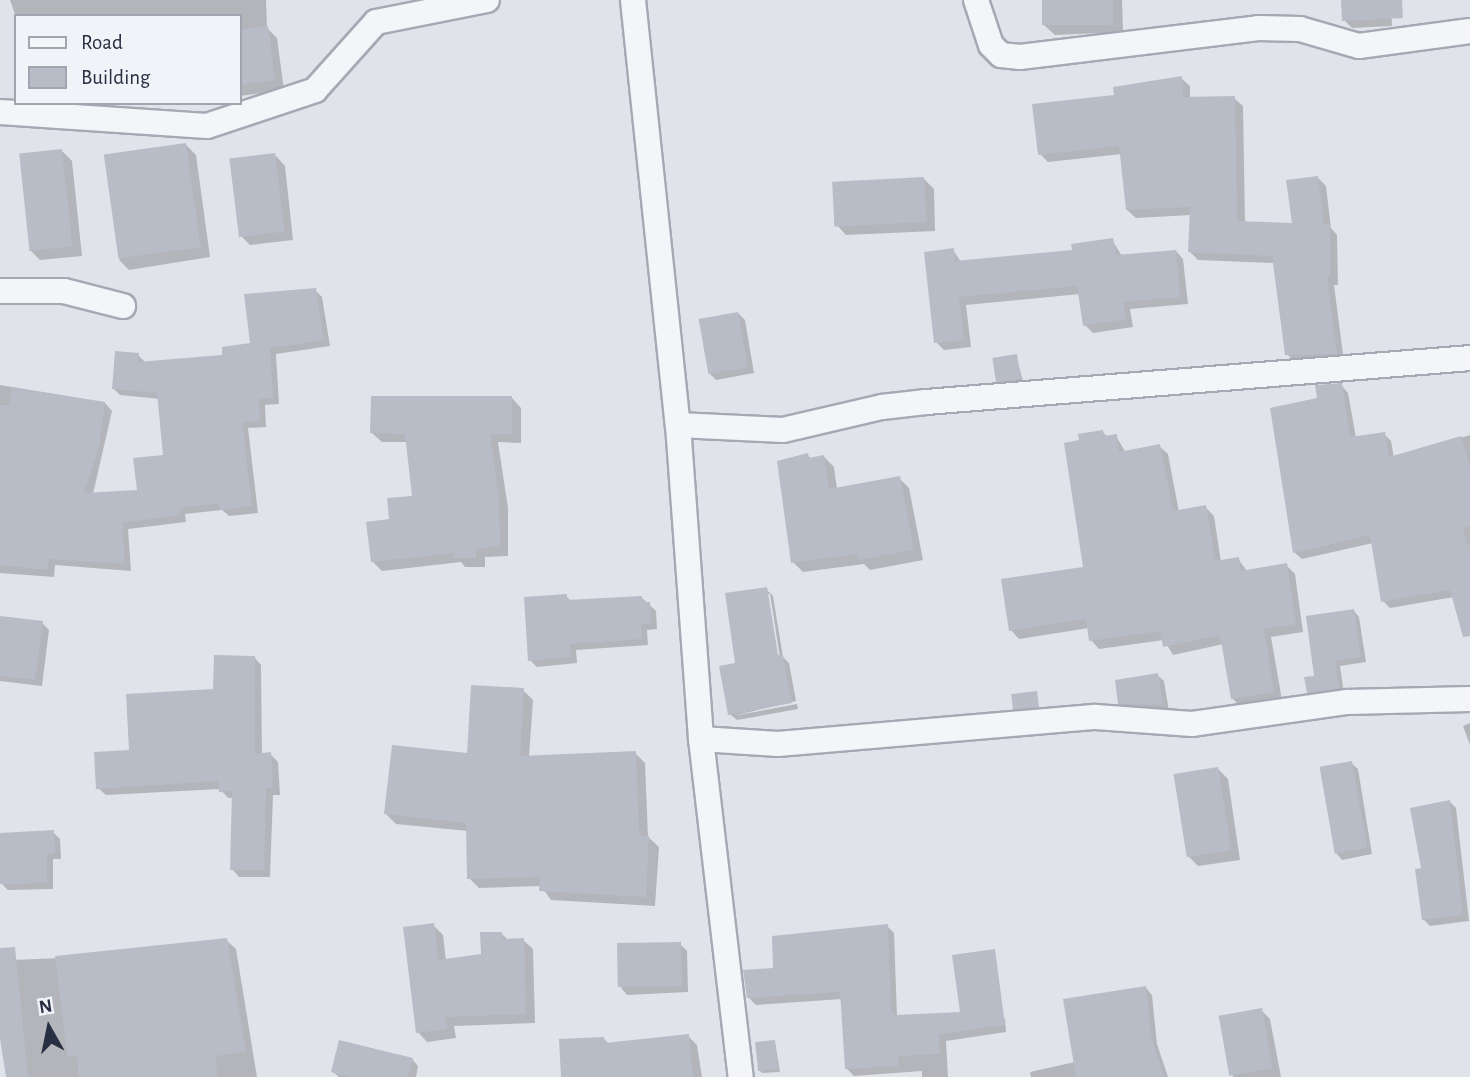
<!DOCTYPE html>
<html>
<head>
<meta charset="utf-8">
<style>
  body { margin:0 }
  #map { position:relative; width:1470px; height:1077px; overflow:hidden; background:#e1e3ea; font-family:"Alegreya Sans",sans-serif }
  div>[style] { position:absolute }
  .shadow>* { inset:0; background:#0003 }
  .building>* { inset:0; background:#b8bcc7; transform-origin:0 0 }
  .roads { filter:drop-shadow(2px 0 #a6a9b4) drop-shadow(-2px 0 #a6a9b4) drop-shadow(0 2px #a6a9b4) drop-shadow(0 -2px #a6a9b4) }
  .minor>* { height:24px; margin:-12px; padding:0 12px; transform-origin:12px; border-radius:12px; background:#f4f5f8 }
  span { translate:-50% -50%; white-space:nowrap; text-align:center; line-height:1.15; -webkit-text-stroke:5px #f0f3f7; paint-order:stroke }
  .legend { position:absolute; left:14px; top:14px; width:228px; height:91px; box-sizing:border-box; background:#f0f3f7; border:2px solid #a0a5af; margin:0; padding:9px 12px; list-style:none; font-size:21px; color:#282f42 }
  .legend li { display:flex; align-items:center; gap:14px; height:35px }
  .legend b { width:35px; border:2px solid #a0a5af }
  .north { position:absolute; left:14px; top:993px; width:70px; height:70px; -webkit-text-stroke:5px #f0f3f7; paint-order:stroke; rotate:351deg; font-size:19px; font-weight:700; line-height:28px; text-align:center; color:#282f42 }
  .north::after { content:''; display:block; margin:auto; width:24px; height:32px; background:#282f42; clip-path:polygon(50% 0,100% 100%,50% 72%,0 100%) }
</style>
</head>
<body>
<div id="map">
  <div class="shadow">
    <div style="clip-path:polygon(10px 0,266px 0,267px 28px,277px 38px,284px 90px,240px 96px,240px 16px,16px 17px)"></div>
    <div style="clip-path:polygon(1044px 0,1122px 0,1123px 32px,1055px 35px,1044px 25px)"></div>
    <div style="clip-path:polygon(1342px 0,1391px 0,1392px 26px,1352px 28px,1344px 20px)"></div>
    <div style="clip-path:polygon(1181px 78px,1190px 86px,1190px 99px,1234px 98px,1243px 106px,1245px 223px,1293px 225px,1318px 178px,1326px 186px,1331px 228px,1337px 235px,1338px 285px,1334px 285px,1344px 362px,1296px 363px,1287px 354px,1275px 263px,1198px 260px,1190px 252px,1191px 215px,1136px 218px,1127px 210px,1122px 154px,1048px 162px,1040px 154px,1116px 96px)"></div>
    <div style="clip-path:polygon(186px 145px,196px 155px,210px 257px,129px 270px,119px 260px)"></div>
    <div style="clip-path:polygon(62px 151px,72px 161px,82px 256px,40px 260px,30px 250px)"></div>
    <div style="clip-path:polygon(275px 155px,285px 166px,293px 240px,250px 245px,240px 235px)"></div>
    <div style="clip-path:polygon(924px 179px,934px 189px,935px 231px,846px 235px,836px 224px)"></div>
    <div style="clip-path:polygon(1112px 240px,1122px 256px,1176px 251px,1183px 259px,1188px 304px,1130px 309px,1133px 327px,1093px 333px,1085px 325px,1080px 294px,966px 305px,971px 347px,944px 350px,936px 342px,953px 250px,961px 262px,1074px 251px)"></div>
    <div style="clip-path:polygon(315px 290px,322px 297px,330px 346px,276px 354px,279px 404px,265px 405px,266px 427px,248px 428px,258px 513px,229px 516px,222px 510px,185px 514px,186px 522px,128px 529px,131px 571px,55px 565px,54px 577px,0 573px,0 385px,105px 403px,112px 411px,93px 494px,139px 492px,164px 456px,160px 399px,120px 395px,113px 388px,138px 355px,146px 363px,224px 357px,252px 344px)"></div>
    <div style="clip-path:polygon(738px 313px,745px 320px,754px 373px,716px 380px,709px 373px)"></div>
    <div style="clip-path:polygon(1016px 356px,1023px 381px,1001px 383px,998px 381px)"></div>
    <div style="clip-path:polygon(1341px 385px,1348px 393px,1356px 438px,1384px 434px,1391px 441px,1394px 458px,1470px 435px,1470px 610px,1454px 597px,1390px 608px,1383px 601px,1373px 543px,1302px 559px,1294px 552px,1319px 400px)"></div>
    <div style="clip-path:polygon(512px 398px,521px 408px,521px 443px,498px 442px,508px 508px,508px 556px,485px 557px,485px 567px,465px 567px,461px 562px,382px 571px,372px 561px,391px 521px,414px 497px,408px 442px,382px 442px,372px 433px)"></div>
    <div style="clip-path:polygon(1102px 432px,1108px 437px,1116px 436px,1126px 453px,1159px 446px,1168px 454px,1179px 512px,1205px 507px,1214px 516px,1221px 562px,1238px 559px,1247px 571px,1286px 565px,1295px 574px,1303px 632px,1271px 637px,1282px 700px,1241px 707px,1232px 698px,1224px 644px,1173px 655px,1164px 640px,1099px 649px,1091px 640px,1089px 628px,1019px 639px,1011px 630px,1085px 569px,1081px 442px)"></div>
    <div style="clip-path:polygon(807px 455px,812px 459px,824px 457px,834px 467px,837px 489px,899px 478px,909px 488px,923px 560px,870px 570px,864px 564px,803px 572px,793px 562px)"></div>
    <div style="clip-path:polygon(evenodd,766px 589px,773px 596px,783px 657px,789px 663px,796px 701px,733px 716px,797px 704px,798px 709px,737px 720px,730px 714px,766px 589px,766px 594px,770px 594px,781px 664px,778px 664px,766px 594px)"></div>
    <div style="clip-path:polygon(566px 596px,572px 602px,641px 597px,656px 611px,657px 629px,647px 630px,648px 645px,576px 650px,577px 663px,537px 667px,530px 660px)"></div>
    <div style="clip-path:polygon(1354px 611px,1359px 617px,1366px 662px,1340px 666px,1344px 693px,1314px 698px,1308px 692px)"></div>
    <div style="clip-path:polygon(0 619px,42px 623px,49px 630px,42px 686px,0 681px)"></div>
    <div style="clip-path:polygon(254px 657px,261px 665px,262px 755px,270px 754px,278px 762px,280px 795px,273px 795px,270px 877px,239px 877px,232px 869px,234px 798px,228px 798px,220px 789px,106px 795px,98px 788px,131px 752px)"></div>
    <div style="clip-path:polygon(1157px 675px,1164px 681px,1169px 711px,1127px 710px,1120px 703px)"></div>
    <div style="clip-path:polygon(523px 690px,533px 700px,529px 757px,635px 753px,645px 763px,648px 837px,659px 847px,655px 906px,551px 900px,541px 886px,479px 888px,469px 878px,468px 831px,396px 824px,386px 814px,468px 755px)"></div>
    <div style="clip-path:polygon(1037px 692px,1037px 710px,1014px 708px)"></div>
    <div style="clip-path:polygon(1470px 723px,1470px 745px,1463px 726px)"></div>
    <div style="clip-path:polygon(1351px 763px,1358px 769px,1372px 854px,1342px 860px,1336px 853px)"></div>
    <div style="clip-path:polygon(1218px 769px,1228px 779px,1240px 860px,1198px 866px,1188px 856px)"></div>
    <div style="clip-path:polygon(1450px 802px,1456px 808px,1469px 921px,1430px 926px,1423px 919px)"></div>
    <div style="clip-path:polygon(53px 832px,60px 839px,61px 859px,53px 859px,53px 889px,8px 890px,1px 883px)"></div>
    <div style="clip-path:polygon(433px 925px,443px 935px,446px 961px,482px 955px,502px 934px,508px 940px,523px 940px,533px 949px,535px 1023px,454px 1026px,456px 1038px,427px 1042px,418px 1032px)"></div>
    <div style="clip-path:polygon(887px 926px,894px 933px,897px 1016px,998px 1012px,1005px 1019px,1006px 1032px,946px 1041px,948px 1077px,922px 1077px,922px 1071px,854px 1076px,846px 1068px,842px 999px,756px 1005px,748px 997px,775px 969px)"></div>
    <div style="clip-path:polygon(226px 940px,236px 949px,257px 1077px,8px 1077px,0 994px,11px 960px,88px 957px)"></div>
    <div style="clip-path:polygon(680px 944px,687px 951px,688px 992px,627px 995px,621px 988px)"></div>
    <div style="clip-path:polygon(1146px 988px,1152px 995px,1157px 1044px,1168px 1077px,1031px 1077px,1030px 1072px,1075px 1062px)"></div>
    <div style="clip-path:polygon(1261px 1010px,1270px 1019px,1281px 1077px,1233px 1077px,1221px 1017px)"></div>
    <div style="clip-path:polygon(688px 1036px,697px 1045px,702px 1077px,562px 1077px,604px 1039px,609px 1044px)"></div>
    <div style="clip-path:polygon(775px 1042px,780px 1072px,762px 1073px,759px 1070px)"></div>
    <div style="clip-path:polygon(412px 1059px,418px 1066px,416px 1077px,339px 1077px,333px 1072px)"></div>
  </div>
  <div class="building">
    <div style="left:1042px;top:0;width:71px;height:25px"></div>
    <div style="clip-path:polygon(1341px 0,1402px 0,1403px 18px,1342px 21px)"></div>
    <div style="clip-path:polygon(268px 26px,275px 80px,240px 85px,240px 30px)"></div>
    <div style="clip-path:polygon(1182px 76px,1183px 97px,1235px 96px,1237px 221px,1292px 223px,1286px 180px,1318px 176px,1324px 224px,1330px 224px,1330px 277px,1327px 277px,1337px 354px,1285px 355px,1272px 256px,1188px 252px,1190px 207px,1126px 210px,1119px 146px,1038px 155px,1032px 104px,1114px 95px,1113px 87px)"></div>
    <div style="left:186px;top:143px;width:105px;height:83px;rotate:82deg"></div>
    <div style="left:62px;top:149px;width:98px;height:43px;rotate:84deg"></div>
    <div style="left:275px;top:153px;width:79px;height:46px;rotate:83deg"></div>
    <div style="left:924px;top:177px;width:45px;height:92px;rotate:87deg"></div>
    <div style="clip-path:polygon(1113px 238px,1116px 255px,1176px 250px,1180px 297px,1123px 302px,1126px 319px,1083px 326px,1077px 286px,959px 297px,964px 340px,934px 343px,924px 252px,954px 248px,955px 261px,1072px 250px,1071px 244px)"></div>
    <div style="clip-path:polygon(316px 288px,324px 340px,270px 348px,273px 398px,259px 399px,260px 421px,242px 422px,252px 506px,220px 510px,219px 503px,179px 508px,180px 515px,122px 523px,125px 564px,49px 559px,47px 570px,0 565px,0 405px,9px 405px,12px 387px,105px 402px,99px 447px,84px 493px,137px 490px,133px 458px,163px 455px,157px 393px,112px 389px,115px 351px,139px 353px,138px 362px,222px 355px,222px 347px,250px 343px,244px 294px)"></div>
    <div style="left:738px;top:312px;width:56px;height:40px;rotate:80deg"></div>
    <div style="left:1017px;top:354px;width:25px;height:25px;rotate:81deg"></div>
    <div style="clip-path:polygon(1342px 383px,1350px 437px,1385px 432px,1389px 457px,1461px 436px,1470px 467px,1470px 526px,1463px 528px,1470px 552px,1470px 636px,1463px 637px,1450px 590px,1381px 602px,1370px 535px,1293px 553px,1270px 408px,1317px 398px,1315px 385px)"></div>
    <div style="clip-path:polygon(371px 396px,512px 396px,512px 434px,490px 434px,499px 497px,500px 547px,476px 548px,476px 558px,454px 558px,454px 553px,371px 562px,366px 522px,389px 519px,387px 498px,412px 496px,405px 434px,370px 433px)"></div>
    <div style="clip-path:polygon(1103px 430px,1104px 436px,1117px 434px,1119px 452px,1160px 444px,1173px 511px,1206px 505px,1215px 561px,1239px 557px,1241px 571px,1287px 563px,1296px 624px,1264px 629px,1274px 692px,1231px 699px,1220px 635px,1163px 647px,1160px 631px,1089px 641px,1086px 619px,1009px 631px,1001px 579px,1083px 567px,1064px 443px,1079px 440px,1078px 434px)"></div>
    <div style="clip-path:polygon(808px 453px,809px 458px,824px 455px,829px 489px,900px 476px,914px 550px,858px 560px,856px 554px,791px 563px,777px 461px)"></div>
    <div style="clip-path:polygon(767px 587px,778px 655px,783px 655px,792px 703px,728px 715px,719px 666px,735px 663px,725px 593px)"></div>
    <div style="clip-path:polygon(567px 594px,567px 600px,642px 596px,642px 602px,650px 602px,651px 623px,641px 624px,642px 639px,570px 644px,571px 657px,528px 661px,524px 597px)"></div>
    <div style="clip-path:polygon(1354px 609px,1361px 657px,1335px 661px,1339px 688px,1307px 693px,1304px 677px,1314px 676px,1306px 616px)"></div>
    <div style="clip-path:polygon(0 616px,43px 621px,35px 680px,0 676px)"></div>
    <div style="clip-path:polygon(214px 655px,255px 656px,255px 754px,271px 752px,273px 788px,266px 788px,264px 870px,230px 870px,232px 791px,219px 792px,218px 781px,96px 789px,94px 752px,129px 750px,126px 694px,213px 689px)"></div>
    <div style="clip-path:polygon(1158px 673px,1163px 705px,1118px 704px,1115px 680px)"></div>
    <div style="clip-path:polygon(471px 685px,524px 688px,520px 756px,636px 751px,639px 835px,649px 836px,646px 897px,539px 891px,540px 877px,467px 879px,466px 823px,384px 814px,392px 745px,467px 753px)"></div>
    <div style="left:1037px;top:691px;width:16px;height:26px;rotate:83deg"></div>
    <div style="left:1352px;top:761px;width:88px;height:33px;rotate:80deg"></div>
    <div style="left:1218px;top:767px;width:84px;height:45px;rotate:81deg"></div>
    <div style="clip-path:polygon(1450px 800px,1463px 915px,1422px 920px,1415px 869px,1421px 868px,1410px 808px)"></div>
    <div style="clip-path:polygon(54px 830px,55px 853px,47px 853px,47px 883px,0 884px,0 833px)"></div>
    <div style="clip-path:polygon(434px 923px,438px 960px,481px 954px,480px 932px,502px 932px,503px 939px,524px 938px,526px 1014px,445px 1017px,447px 1029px,416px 1033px,403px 927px)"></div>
    <div style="clip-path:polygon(888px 924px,891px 1010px,895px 1015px,960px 1012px,952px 955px,995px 949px,1005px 1025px,939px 1034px,940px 1054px,898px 1056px,898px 1066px,845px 1069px,840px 992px,747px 998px,743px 970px,773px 968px,772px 936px)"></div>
    <div style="clip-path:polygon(227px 938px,246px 1052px,216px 1056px,217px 1077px,79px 1077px,77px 1056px,67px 1057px,55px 956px)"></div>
    <div style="left:681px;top:942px;width:44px;height:64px;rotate:89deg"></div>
    <div style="clip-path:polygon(15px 947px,28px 1077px,6px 1077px,0 1038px,0 948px)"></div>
    <div style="clip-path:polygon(1146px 986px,1151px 1036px,1164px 1077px,1076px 1077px,1063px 999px)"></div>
    <div style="left:1262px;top:1008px;width:61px;height:44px;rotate:80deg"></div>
    <div style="clip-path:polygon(689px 1034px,693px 1077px,561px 1077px,559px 1039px,604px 1037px,605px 1043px)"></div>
    <div style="clip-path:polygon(339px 1040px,413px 1058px,408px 1077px,352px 1077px,331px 1072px)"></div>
    <div style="left:775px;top:1040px;width:29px;height:20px;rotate:84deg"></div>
  </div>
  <div class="roads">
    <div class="minor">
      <div style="left:633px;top:0;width:427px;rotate:84deg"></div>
      <div style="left:678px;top:425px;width:315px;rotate:85.8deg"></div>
      <div style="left:701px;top:739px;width:340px;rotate:83.3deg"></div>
      <div style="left:976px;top:0;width:47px;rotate:71.6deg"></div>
      <div style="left:991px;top:45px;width:14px;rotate:45deg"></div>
      <div style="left:1001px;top:55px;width:19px;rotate:6deg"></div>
      <div style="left:1020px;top:57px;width:240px;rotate:-6.9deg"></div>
      <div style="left:1258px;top:28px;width:42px;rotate:1.4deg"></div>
      <div style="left:1300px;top:29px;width:61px;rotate:16.1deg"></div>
      <div style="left:1359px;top:46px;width:112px;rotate:-7.7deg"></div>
      <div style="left:0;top:112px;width:207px;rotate:3.9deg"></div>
      <div style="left:207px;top:126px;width:114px;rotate:-18.4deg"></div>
      <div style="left:315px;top:90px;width:91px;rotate:-48.1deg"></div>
      <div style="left:376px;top:22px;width:113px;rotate:-11.2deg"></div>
      <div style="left:0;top:291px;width:64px"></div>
      <div style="left:64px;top:291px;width:61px;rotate:14.3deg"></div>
      <div style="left:678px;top:425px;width:105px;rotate:2.7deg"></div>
      <div style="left:783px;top:430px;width:102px;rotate:-13.1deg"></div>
      <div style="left:882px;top:407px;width:44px;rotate:-6.5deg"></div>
      <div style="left:926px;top:402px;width:546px;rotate:-4.62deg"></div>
      <div style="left:701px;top:739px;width:77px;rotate:3.7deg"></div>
      <div style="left:778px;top:744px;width:319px;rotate:-4.9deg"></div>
      <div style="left:1096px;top:717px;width:96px;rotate:4.2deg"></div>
      <div style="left:1192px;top:724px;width:157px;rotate:-8.1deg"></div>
      <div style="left:1347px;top:702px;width:123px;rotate:-1.4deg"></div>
    </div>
  </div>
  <ul class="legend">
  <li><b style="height:9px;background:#f4f5f8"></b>Road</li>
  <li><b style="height:19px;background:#b8bcc7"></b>Building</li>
  </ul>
  <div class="north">N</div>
</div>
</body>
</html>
